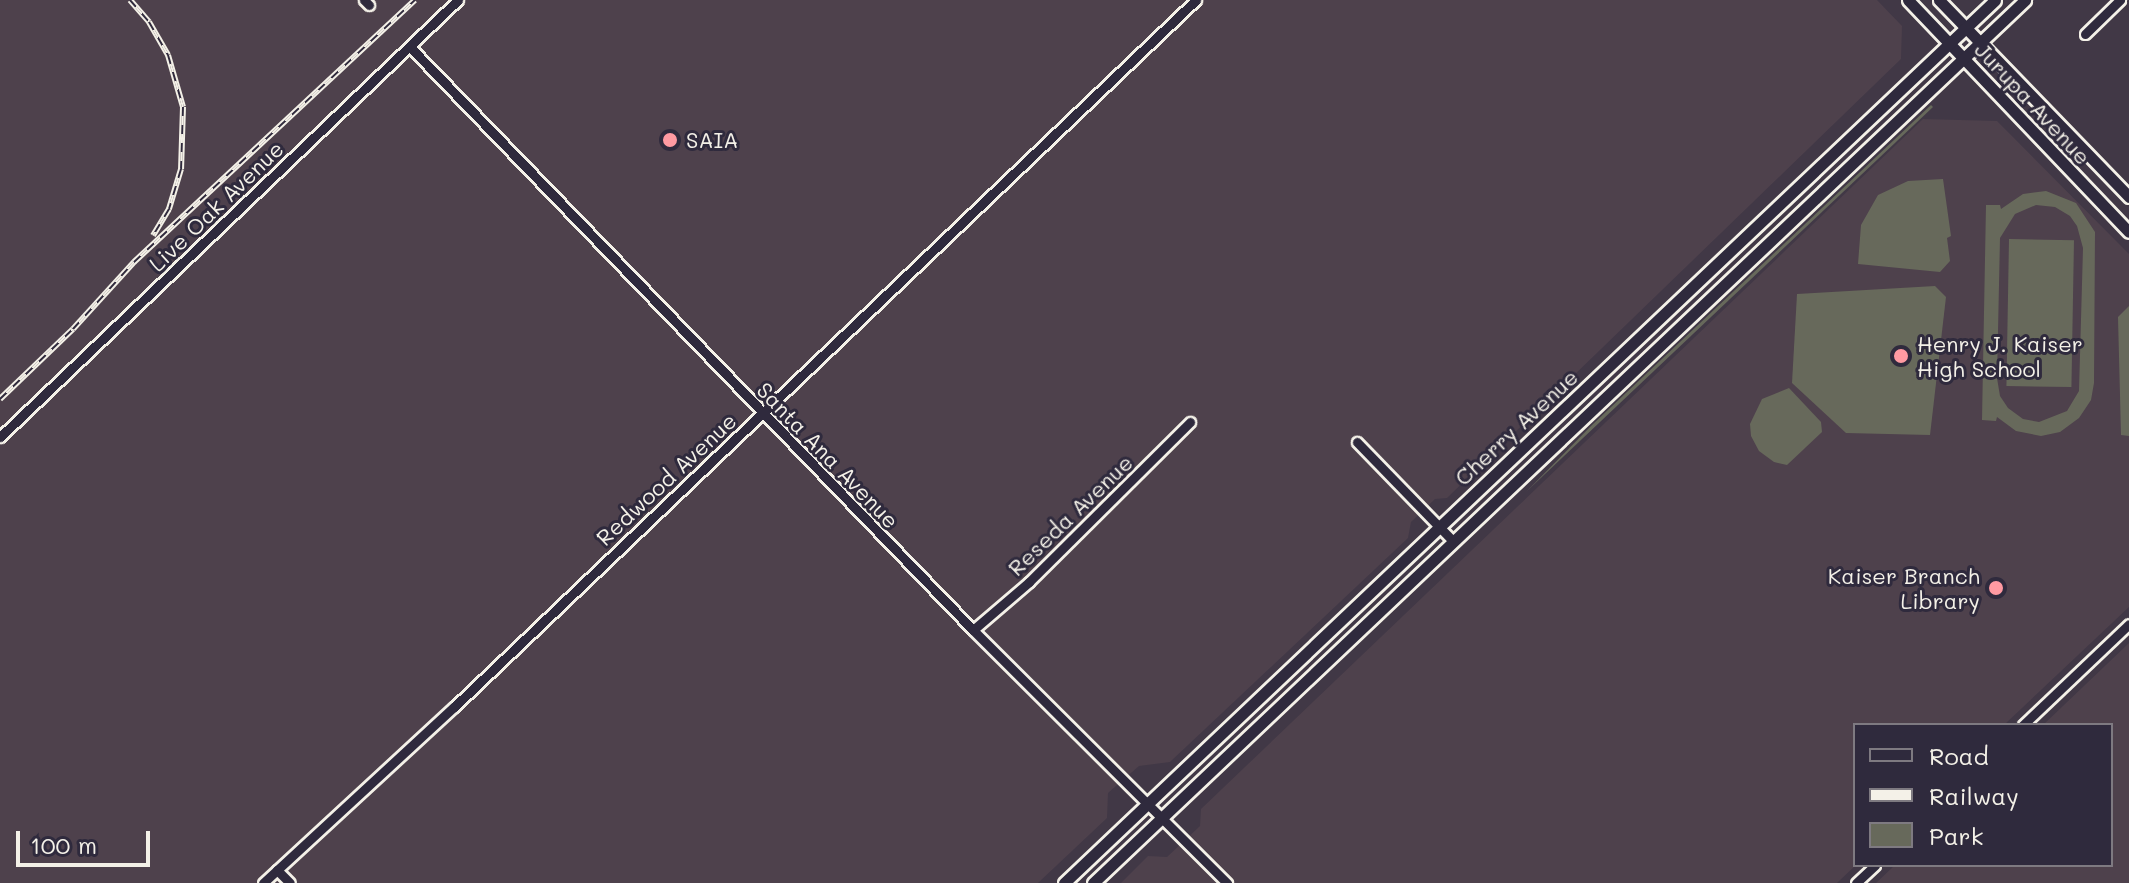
<!DOCTYPE html>
<html>
<head>
<meta charset="utf-8">
<style>
  body { margin:0 }
  #map { position:relative; width:2129px; height:883px; overflow:hidden; background:#413846; font-family:Mali,sans-serif }
  div>[style] { position:absolute }
  .built>* { inset:0; background:#4e414c }
  .green>* { inset:0; background:#67695b; transform-origin:0 0 }
  .roads { filter:drop-shadow(2px 0 #f4f1e8) drop-shadow(-2px 0 #f4f1e8) drop-shadow(0 2px #f4f1e8) drop-shadow(0 -2px #f4f1e8) }
  .minor>* { height:9px; margin:-4.5px; padding:0 4.5px; transform-origin:4.5px; border-radius:4.5px; background:#2f2a3d }
  .major>* { height:11px; margin:-5.5px; padding:0 5.5px; transform-origin:5.5px; border-radius:5.5px; background:#2f2a3d }
  .rail>* { height:6px; margin-top:-3px; transform-origin:0; background:repeating-linear-gradient(90deg,#2f2a3d 0 9px,#f4f1e8 0 18px); box-sizing:border-box; border-block:2px solid #f4f1e8 }
  .dots>* { width:22px; height:22px; translate:-50% -50%; box-sizing:border-box; border:4px solid #2f2a3d; border-radius:50% }
  span { translate:-50% -50%; white-space:nowrap; text-align:center; line-height:1.15; -webkit-text-stroke:6px #2f2a3d; paint-order:stroke }
  .street-label { font-size:22px; color:#f4f1e8 }
  .poi-label { font-size:22px; color:#f4f1e8 }
  .left { translate:0 -50%; text-align:left }
  .right { translate:-100% -50%; text-align:right }
  .legend { position:absolute; left:1853px; top:723px; width:260px; height:144px; box-sizing:border-box; background:#2f2a3d; border:2px solid #7e7a81; margin:0; padding:10px 14px; list-style:none; font-size:24px; color:#f4f1e8 }
  .legend li { display:flex; align-items:center; gap:16px; height:40px }
  .legend b { width:40px; border:2px solid #7e7a81 }
  .scale { position:absolute; left:16px; top:831px; width:134px; height:36px; box-sizing:border-box; border:4px solid #f4f1e8; border-top:0; padding-left:10px; font-size:24px; line-height:28px; white-space:nowrap; color:#f4f1e8; -webkit-text-stroke:6px #2f2a3d; paint-order:stroke }
</style>
</head>
<body>
<div id="map">
  <div class="built">
    <div style="clip-path:polygon(0 0,1877px 0,1902px 26px,1901px 59px,1447px 498px,1435px 499px,1411px 522px,1408px 538px,1170px 762px,1139px 766px,1108px 793px,1107px 818px,1038px 883px,0 883px)"></div>
    <div style="clip-path:polygon(1923px 119px,1997px 121px,2129px 254px,2129px 607px,2004px 725px,1855px 725px,1856px 865px,1837px 883px,1121px 883px,1148px 856px,1167px 857px,1200px 826px,1201px 809px)"></div>
    <div style="clip-path:polygon(2129px 643px,2129px 883px,1876px 883px,1895px 865px,2111px 865px,2111px 725px,2043px 725px)"></div>
  </div>
  <div class="green">
    <div style="clip-path:polygon(1931px 105px,1933px 107px,1526px 492px,1592px 425px)"></div>
    <div style="clip-path:polygon(1943px 179px,1951px 236px,1947px 238px,1950px 261px,1940px 272px,1858px 264px,1861px 225px,1878px 195px,1908px 181px)"></div>
    <div style="clip-path:polygon(evenodd,2046px 191px,2076px 203px,2095px 232px,2094px 383px,2091px 400px,2079px 418px,2060px 432px,2041px 436px,2016px 431px,1997px 417px,1996px 421px,1982px 420px,1986px 205px,2000px 205px,2001px 209px,2023px 194px,2046px 191px,2036px 205px,2055px 207px,2070px 216px,2077px 226px,2083px 248px,2079px 391px,2067px 411px,2039px 422px,2023px 419px,2008px 408px,2000px 396px,1997px 378px,2000px 238px,2015px 214px,2036px 205px)"></div>
    <div style="left:2009px;top:239px;width:65px;height:147px;rotate:1deg"></div>
    <div style="clip-path:polygon(1935px 286px,1946px 297px,1930px 435px,1846px 433px,1792px 383px,1797px 294px)"></div>
    <div style="clip-path:polygon(2129px 306px,2129px 436px,2121px 435px,2118px 317px)"></div>
    <div style="clip-path:polygon(1789px 388px,1821px 422px,1822px 432px,1787px 465px,1774px 462px,1759px 451px,1751px 436px,1750px 424px,1762px 399px)"></div>
  </div>
  <div class="roads">
    <div class="minor">
      <div style="left:364px;top:0;width:7px;rotate:45deg"></div>
      <div style="left:2085px;top:34px;width:49px;rotate:-44.2deg"></div>
      <div style="left:410px;top:47px;width:810px;rotate:46deg"></div>
      <div style="left:973px;top:630px;width:359px;rotate:44.9deg"></div>
      <div style="left:0;top:437px;width:633px;rotate:-43.66deg"></div>
      <div style="left:1357px;top:442px;width:136px;rotate:45.9deg"></div>
      <div style="left:973px;top:630px;width:74px;rotate:-40.6deg"></div>
      <div style="left:1029px;top:582px;width:227px;rotate:-44.8deg"></div>
      <div style="left:2023px;top:725px;width:146px;rotate:-43.6deg"></div>
      <div style="left:277px;top:870px;width:18px;rotate:45deg"></div>
      <div style="left:263px;top:883px;width:260px;rotate:-42.7deg"></div>
      <div style="left:454px;top:707px;width:1025px;rotate:-43.62deg"></div>
      <div style="left:1856px;top:883px;width:26px;rotate:-43deg"></div>
    </div>
    <div class="major">
      <div style="left:1908px;top:0;width:320px;rotate:46.4deg"></div>
      <div style="left:1939px;top:0;width:274px;rotate:46deg"></div>
      <div style="left:1064px;top:883px;width:1283px;rotate:-43.48deg"></div>
      <div style="left:1093px;top:883px;width:1284px;rotate:-43.45deg"></div>
    </div>
  </div>
  <div class="rail">
    <div style="left:130px;top:0;width:29px;rotate:49deg"></div>
    <div style="left:149px;top:22px;width:38px;rotate:60deg"></div>
    <div style="left:168px;top:55px;width:54px;rotate:73.9deg"></div>
    <div style="left:183px;top:107px;width:62px;rotate:91.8deg"></div>
    <div style="left:181px;top:169px;width:42px;rotate:106.7deg"></div>
    <div style="left:169px;top:209px;width:31px;rotate:121deg"></div>
    <div style="left:0;top:399px;width:101px;rotate:-43.8deg"></div>
    <div style="left:73px;top:329px;width:91px;rotate:-47.7deg"></div>
    <div style="left:134px;top:262px;width:384px;rotate:-43deg"></div>
  </div>
  <div class="dots">
    <div style="left:670px;top:140px;background:#ff9aa2"></div>
    <div style="left:1901px;top:356px;background:#ff9aa2"></div>
    <div style="left:1996px;top:588px;background:#ff9aa2"></div>
  </div>
  <div class="street-label">
    <span style="left:2033px;top:103px;rotate:47deg">Jurupa Avenue</span>
    <span style="left:216px;top:206px;rotate:-44deg">Live Oak Avenue</span>
    <span style="left:1516px;top:427px;rotate:-43deg">Cherry Avenue</span>
    <span style="left:828px;top:455px;rotate:46deg">Santa Ana Avenue</span>
    <span style="left:666px;top:479px;rotate:-43deg">Redwood Avenue</span>
    <span style="left:1070px;top:515px;rotate:-44deg">Reseda Avenue</span>
  </div>
  <div class="poi-label">
    <span class="left" style="left:686px;top:140px">SAIA</span>
    <span class="left" style="left:1917px;top:356px">Henry J. Kaiser<br>High School</span>
    <span class="right" style="left:1980px;top:588px">Kaiser Branch<br>Library</span>
  </div>
  <ul class="legend">
  <li><b style="height:10px;background:#2f2a3d"></b>Road</li>
  <li><b style="height:10px;background:#f4f1e8"></b>Railway</li>
  <li><b style="height:22px;background:#67695b"></b>Park</li>
  </ul>
  <div class="scale">100 m</div>
</div>
</body>
</html>
